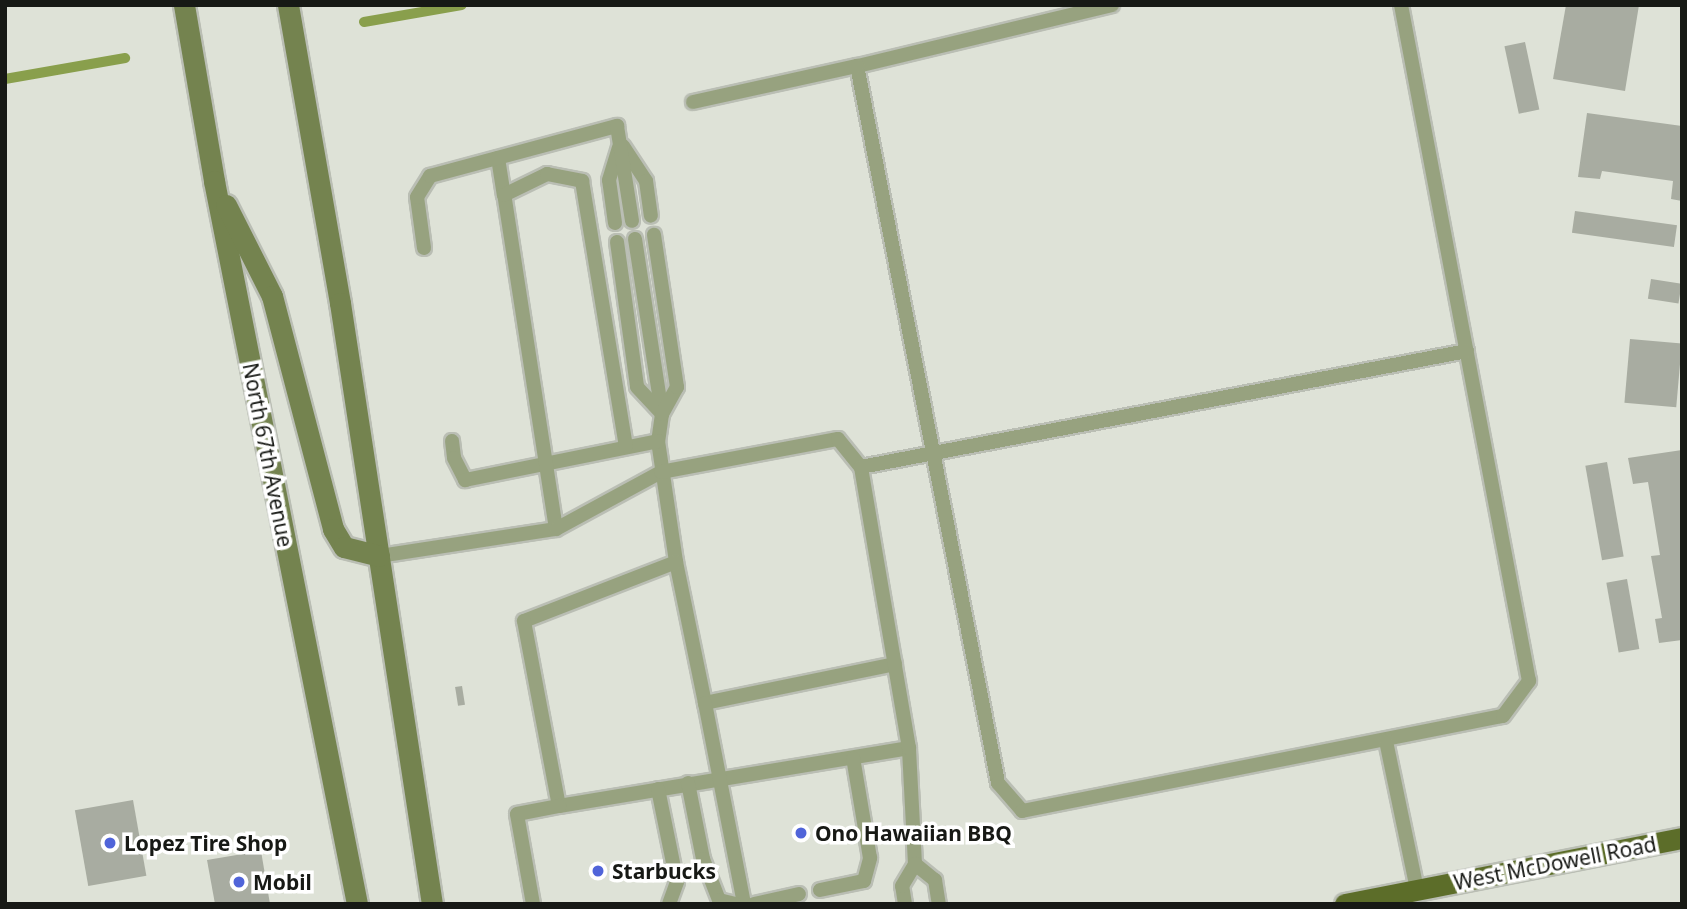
<!DOCTYPE html>
<html>
<head>
<meta charset="utf-8">
<style>
  body { margin:0 }
  #map { position:relative; width:1687px; height:909px; overflow:hidden; background:#dee2d7; font-family:"Noto Sans",sans-serif }
  div>[style] { position:absolute }
  .stream>* { height:10px; margin:-5px; padding:0 5px; transform-origin:5px; border-radius:5px; background:#899f4c }
  .building>* { inset:0; background:#a8aca1; transform-origin:0 0 }
  .roads { filter:drop-shadow(2px 0 #babeb4) drop-shadow(-2px 0 #babeb4) drop-shadow(0 2px #babeb4) drop-shadow(0 -2px #babeb4) }
  .service>* { height:14px; margin:-7px; padding:0 7px; transform-origin:7px; border-radius:7px; background:#97a27f }
  .secondary>* { height:21px; margin:-10.5px; padding:0 10.5px; transform-origin:10.5px; border-radius:10.5px; background:#74834f }
  .primary>* { height:21px; margin:-10.5px; padding:0 10.5px; transform-origin:10.5px; border-radius:10.5px; background:#5c6d29 }
  .dots>* { width:19px; height:19px; translate:-50% -50%; box-sizing:border-box; border:4px solid #fff; border-radius:50% }
  span { translate:-50% -50%; white-space:nowrap; text-align:center; line-height:1.15; -webkit-text-stroke:7px #fff; paint-order:stroke }
  .street-label { font-size:21px; color:#171915 }
  .poi-label { font-size:21px; color:#171915; font-weight:700 }
  .left { translate:0 -50%; text-align:left }
  .frame { position:absolute; inset:0; border:7px solid #171915; pointer-events:none }
</style>
</head>
<body>
<div id="map">
  <div class="stream">
    <div style="left:364px;top:22px;width:99px;rotate:-9.8deg"></div>
    <div style="left:5px;top:79px;width:122px;rotate:-9.9deg"></div>
  </div>
  <div class="building">
    <div style="clip-path:polygon(1566px 5px,1639px 5px,1625px 91px,1553px 79px)"></div>
    <div style="left:1525px;top:42px;width:69px;height:21px;rotate:78deg"></div>
    <div style="clip-path:polygon(1587px 113px,1682px 126px,1682px 201px,1671px 199px,1673px 181px,1602px 171px,1600px 179px,1578px 177px)"></div>
    <div style="left:1575px;top:211px;width:103px;height:22px;rotate:8deg"></div>
    <div style="left:1651px;top:279px;width:31px;height:20px;rotate:9deg"></div>
    <div style="left:1630px;top:339px;width:52px;height:64px;rotate:5deg"></div>
    <div style="clip-path:polygon(1682px 450px,1682px 640px,1659px 643px,1655px 619px,1662px 618px,1651px 556px,1660px 555px,1648px 482px,1633px 484px,1628px 458px)"></div>
    <div style="left:1607px;top:462px;width:96px;height:22px;rotate:80deg"></div>
    <div style="left:1627px;top:579px;width:71px;height:21px;rotate:80deg"></div>
    <div style="left:462px;top:686px;width:19px;height:7px;rotate:81deg"></div>
    <div style="left:133px;top:800px;width:77px;height:59px;rotate:80deg"></div>
    <div style="clip-path:polygon(261px 851px,270px 904px,215px 904px,207px 860px)"></div>
  </div>
  <div class="roads">
    <div class="service">
      <div style="left:1112px;top:5px;width:262px;rotate:166.5deg"></div>
      <div style="left:857px;top:66px;width:731px;rotate:78.87deg"></div>
      <div style="left:998px;top:783px;width:37px;rotate:49deg"></div>
      <div style="left:1022px;top:811px;width:490px;rotate:-11.2deg"></div>
      <div style="left:1503px;top:716px;width:44px;rotate:-53.4deg"></div>
      <div style="left:1529px;top:681px;width:688px;rotate:-100.72deg"></div>
      <div style="left:693px;top:102px;width:168px;rotate:-12.4deg"></div>
      <div style="left:623px;top:146px;width:42px;rotate:56.7deg"></div>
      <div style="left:646px;top:181px;width:35px;rotate:82deg"></div>
      <div style="left:498px;top:158px;width:37px;rotate:81deg"></div>
      <div style="left:615px;top:223px;width:43px;rotate:-97.9deg"></div>
      <div style="left:609px;top:180px;width:34px;rotate:-73deg"></div>
      <div style="left:635px;top:239px;width:177px;rotate:81.2deg"></div>
      <div style="left:662px;top:414px;width:27px;rotate:98deg"></div>
      <div style="left:658px;top:441px;width:122px;rotate:81.5deg"></div>
      <div style="left:617px;top:242px;width:146px;rotate:82.1deg"></div>
      <div style="left:637px;top:387px;width:37px;rotate:47deg"></div>
      <div style="left:662px;top:414px;width:31px;rotate:-61deg"></div>
      <div style="left:677px;top:387px;width:154px;rotate:-98.6deg"></div>
      <div style="left:424px;top:248px;width:51px;rotate:-97.8deg"></div>
      <div style="left:417px;top:197px;width:25px;rotate:-58deg"></div>
      <div style="left:430px;top:176px;width:194px;rotate:-15deg"></div>
      <div style="left:617px;top:126px;width:96px;rotate:81deg"></div>
      <div style="left:452px;top:441px;width:17px;rotate:83deg"></div>
      <div style="left:454px;top:458px;width:25px;rotate:63deg"></div>
      <div style="left:465px;top:480px;width:197px;rotate:-11.4deg"></div>
      <div style="left:556px;top:529px;width:338px;rotate:-98.8deg"></div>
      <div style="left:504px;top:195px;width:48px;rotate:-26deg"></div>
      <div style="left:547px;top:174px;width:36px;rotate:11deg"></div>
      <div style="left:582px;top:181px;width:269px;rotate:80.6deg"></div>
      <div style="left:379px;top:556px;width:179px;rotate:-8.7deg"></div>
      <div style="left:556px;top:529px;width:119px;rotate:-28.5deg"></div>
      <div style="left:661px;top:472px;width:180px;rotate:-10.6deg"></div>
      <div style="left:838px;top:439px;width:36px;rotate:51deg"></div>
      <div style="left:895px;top:664px;width:194px;rotate:168.4deg"></div>
      <div style="left:705px;top:703px;width:144px;rotate:-101.6deg"></div>
      <div style="left:676px;top:562px;width:163px;rotate:158.8deg"></div>
      <div style="left:524px;top:621px;width:188px;rotate:79.3deg"></div>
      <div style="left:559px;top:806px;width:355px;rotate:-9.4deg"></div>
      <div style="left:705px;top:703px;width:205px;rotate:79deg"></div>
      <div style="left:1386px;top:741px;width:152px;rotate:78.2deg"></div>
      <div style="left:688px;top:783px;width:77px;rotate:78.8deg"></div>
      <div style="left:703px;top:859px;width:44px;rotate:68.7deg"></div>
      <div style="left:719px;top:900px;width:16px;rotate:14deg"></div>
      <div style="left:658px;top:789px;width:95px;rotate:78.5deg"></div>
      <div style="left:677px;top:882px;width:23px;rotate:110deg"></div>
      <div style="left:915px;top:864px;width:116px;rotate:-93deg"></div>
      <div style="left:909px;top:748px;width:285px;rotate:-99.7deg"></div>
      <div style="left:861px;top:467px;width:617px;rotate:-10.84deg"></div>
      <div style="left:820px;top:890px;width:45px;rotate:-11.6deg"></div>
      <div style="left:864px;top:881px;width:24px;rotate:-75deg"></div>
      <div style="left:870px;top:858px;width:101px;rotate:-99.6deg"></div>
      <div style="left:533px;top:904px;width:91px;rotate:-100.1deg"></div>
      <div style="left:517px;top:814px;width:43px;rotate:-10.8deg"></div>
      <div style="left:754px;top:904px;width:46px;rotate:-12.5deg"></div>
      <div style="left:905px;top:904px;width:18px;rotate:-99deg"></div>
      <div style="left:902px;top:886px;width:26px;rotate:-59deg"></div>
      <div style="left:915px;top:864px;width:26px;rotate:39deg"></div>
      <div style="left:935px;top:880px;width:24px;rotate:81deg"></div>
    </div>
    <div class="secondary">
      <div style="left:184px;top:5px;width:179px;rotate:80.3deg"></div>
      <div style="left:214px;top:181px;width:737px;rotate:78.81deg"></div>
      <div style="left:288px;top:5px;width:303px;rotate:80.1deg"></div>
      <div style="left:340px;top:303px;width:608px;rotate:81.3deg"></div>
      <div style="left:226px;top:205px;width:102px;rotate:63.2deg"></div>
      <div style="left:272px;top:296px;width:241px;rotate:75.3deg"></div>
      <div style="left:333px;top:529px;width:21px;rotate:59deg"></div>
      <div style="left:344px;top:547px;width:36px;rotate:14deg"></div>
    </div>
    <div class="primary">
      <div style="left:1345px;top:904px;width:343px;rotate:-11.1deg"></div>
    </div>
  </div>
  <div class="dots">
    <div style="left:801px;top:833px;background:#5064d9"></div>
    <div style="left:110px;top:843px;background:#5064d9"></div>
    <div style="left:598px;top:871px;background:#5064d9"></div>
    <div style="left:239px;top:882px;background:#5064d9"></div>
  </div>
  <div class="street-label">
    <span style="left:268px;top:455px;rotate:79deg">North 67th Avenue</span>
    <span style="left:1555px;top:863px;rotate:-11deg">West McDowell Road</span>
  </div>
  <div class="poi-label">
    <span class="left" style="left:815px;top:833px">Ono Hawaiian BBQ</span>
    <span class="left" style="left:124px;top:843px">Lopez Tire Shop</span>
    <span class="left" style="left:612px;top:871px">Starbucks</span>
    <span class="left" style="left:253px;top:882px">Mobil</span>
  </div>
  <div class="frame"></div>
</div>
</body>
</html>
